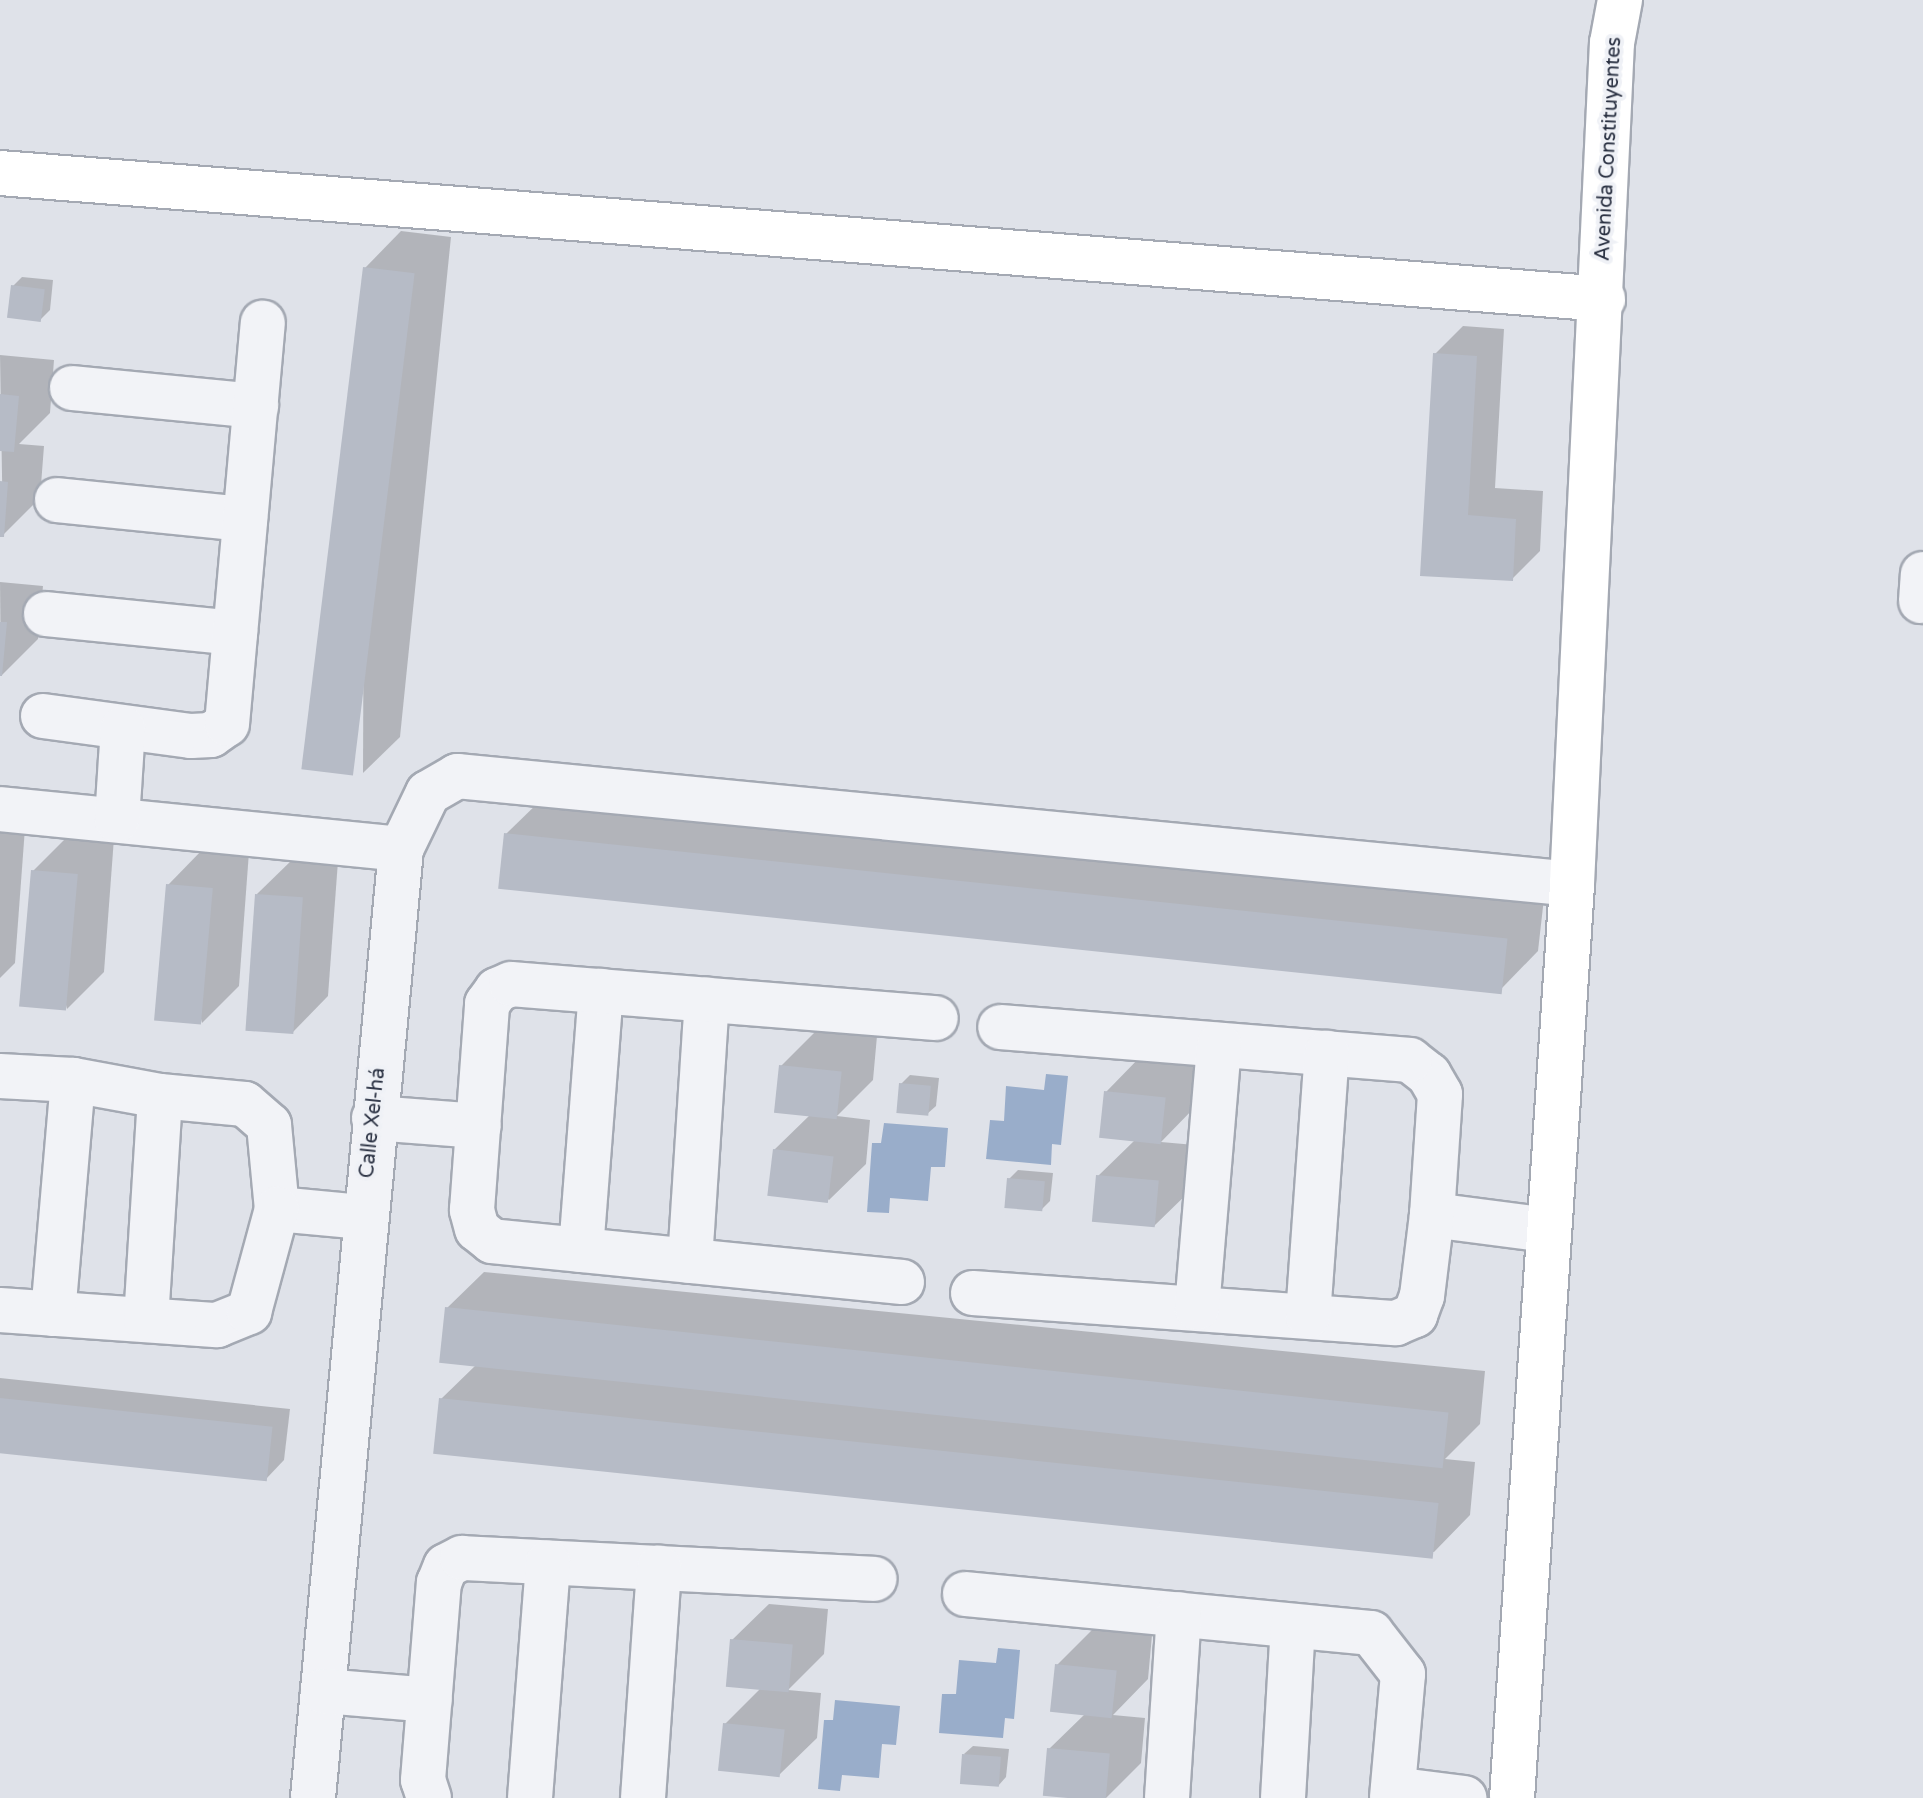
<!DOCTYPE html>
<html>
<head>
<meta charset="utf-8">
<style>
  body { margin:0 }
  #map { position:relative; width:1923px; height:1798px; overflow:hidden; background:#dfe2e9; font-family:"Varela Round",sans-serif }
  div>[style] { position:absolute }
  .water>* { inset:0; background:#99adca }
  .shadow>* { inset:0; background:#0003 }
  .building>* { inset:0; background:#b6bbc6; transform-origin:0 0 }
  .roads { filter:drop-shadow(2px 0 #a4a9b3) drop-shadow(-2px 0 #a4a9b3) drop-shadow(0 2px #a4a9b3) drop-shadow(0 -2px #a4a9b3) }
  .street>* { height:44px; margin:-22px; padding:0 22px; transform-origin:22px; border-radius:22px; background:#f2f3f7 }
  .secondary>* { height:44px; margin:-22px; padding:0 22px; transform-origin:22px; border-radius:22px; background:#fff }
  span { translate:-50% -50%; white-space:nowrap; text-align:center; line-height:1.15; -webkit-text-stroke:8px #eff1f6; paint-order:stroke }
  .street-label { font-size:20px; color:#282f40 }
</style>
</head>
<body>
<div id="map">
  <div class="water">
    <div style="clip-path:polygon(1046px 1074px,1068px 1076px,1061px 1145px,1052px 1144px,1051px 1165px,986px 1159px,990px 1120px,1004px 1121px,1006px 1086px,1044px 1090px)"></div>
    <div style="clip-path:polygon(884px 1123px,948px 1128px,945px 1167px,931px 1167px,928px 1201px,890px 1198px,889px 1213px,867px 1212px,872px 1143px,881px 1143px)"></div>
    <div style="clip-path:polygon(998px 1648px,1020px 1650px,1014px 1719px,1005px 1718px,1003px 1738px,939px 1733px,942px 1694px,956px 1694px,959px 1660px,996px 1663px)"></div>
    <div style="clip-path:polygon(835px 1700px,900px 1706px,896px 1745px,882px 1744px,879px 1778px,842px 1775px,840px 1791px,818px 1789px,824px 1720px,833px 1720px)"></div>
  </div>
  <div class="shadow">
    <div style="clip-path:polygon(401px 231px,451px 237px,400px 737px,363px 773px,365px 268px)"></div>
    <div style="clip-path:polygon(22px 277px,53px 280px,50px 310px,41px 319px,13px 286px)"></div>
    <div style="clip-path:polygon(1463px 326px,1504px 329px,1495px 488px,1543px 491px,1540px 551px,1512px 579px,1423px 574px,1435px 354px)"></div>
    <div style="clip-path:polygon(0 355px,54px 360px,50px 413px,19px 444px,44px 446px,40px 498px,3px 535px)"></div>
    <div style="clip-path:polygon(0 582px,43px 586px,38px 639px,1px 676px)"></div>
    <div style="clip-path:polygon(543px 798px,1544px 898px,1538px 951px,1502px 988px,506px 834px)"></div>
    <div style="clip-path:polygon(0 826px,25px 828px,15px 963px,0 978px)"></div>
    <div style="clip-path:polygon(70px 834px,114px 838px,104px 972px,67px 1009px,33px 871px)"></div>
    <div style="clip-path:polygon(204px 848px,249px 852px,239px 986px,202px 1023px,168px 885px)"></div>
    <div style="clip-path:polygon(294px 858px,338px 861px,328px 996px,292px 1033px,257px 894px)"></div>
    <div style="clip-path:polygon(817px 1030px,877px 1036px,873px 1080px,837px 1116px,870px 1120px,866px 1164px,829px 1200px,774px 1150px,811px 1114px,781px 1066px)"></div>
    <div style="clip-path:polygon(1142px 1055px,1201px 1061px,1197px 1105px,1161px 1142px,1195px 1145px,1191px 1190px,1154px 1226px,1098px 1176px,1135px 1140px,1106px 1092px)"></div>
    <div style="clip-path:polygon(910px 1075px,939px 1078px,936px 1106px,927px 1114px,901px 1084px)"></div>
    <div style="clip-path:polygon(1018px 1170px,1053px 1173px,1050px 1201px,1041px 1210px,1009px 1179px)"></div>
    <div style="clip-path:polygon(484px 1272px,1485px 1371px,1480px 1424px,1445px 1459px,1475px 1462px,1470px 1515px,1434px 1552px,441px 1399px,476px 1365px,447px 1308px)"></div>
    <div style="clip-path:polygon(0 1378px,290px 1409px,284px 1460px,266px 1479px,0 1451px)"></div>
    <div style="clip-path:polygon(769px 1604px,828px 1609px,824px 1654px,788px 1690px,821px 1693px,817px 1738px,780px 1774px,725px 1724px,761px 1688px,732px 1640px)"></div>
    <div style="clip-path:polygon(1093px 1629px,1152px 1635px,1148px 1679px,1113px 1715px,1145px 1718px,1141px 1763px,1106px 1798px,1045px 1794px,1049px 1749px,1085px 1714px,1057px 1665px)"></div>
    <div style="clip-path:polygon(973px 1746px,1009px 1749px,1006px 1777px,998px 1786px,964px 1754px)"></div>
  </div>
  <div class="building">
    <div style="left:363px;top:267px;width:52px;height:506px;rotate:7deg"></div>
    <div style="left:11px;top:285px;width:34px;height:33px;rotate:7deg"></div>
    <div style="clip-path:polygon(1433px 353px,1477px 356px,1468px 515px,1516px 519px,1513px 581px,1420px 576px)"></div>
    <div style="clip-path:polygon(0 394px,19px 396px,14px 452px,0 451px)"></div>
    <div style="clip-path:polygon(0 481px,8px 482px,4px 537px,0 537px)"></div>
    <div style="clip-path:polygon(0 622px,7px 622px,2px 676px,0 676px)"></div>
    <div style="left:504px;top:833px;width:1009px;height:56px;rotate:6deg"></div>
    <div style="left:31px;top:870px;width:47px;height:137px;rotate:5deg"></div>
    <div style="left:166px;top:884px;width:47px;height:137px;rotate:5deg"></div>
    <div style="left:255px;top:894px;width:48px;height:137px;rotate:4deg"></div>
    <div style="left:779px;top:1065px;width:63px;height:48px;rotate:6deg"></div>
    <div style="left:899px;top:1083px;width:32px;height:30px;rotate:5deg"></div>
    <div style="left:1104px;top:1091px;width:62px;height:47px;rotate:6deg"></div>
    <div style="left:773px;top:1149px;width:61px;height:47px;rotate:7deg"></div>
    <div style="left:1096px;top:1175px;width:63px;height:47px;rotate:5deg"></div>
    <div style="left:1007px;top:1178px;width:38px;height:30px;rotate:5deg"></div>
    <div style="left:445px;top:1307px;width:1009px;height:56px;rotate:6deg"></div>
    <div style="left:0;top:1398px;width:274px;height:55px;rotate:6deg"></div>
    <div style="left:439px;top:1398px;width:1005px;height:56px;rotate:6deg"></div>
    <div style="left:730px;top:1639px;width:63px;height:48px;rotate:5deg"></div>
    <div style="left:1055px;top:1664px;width:62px;height:48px;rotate:6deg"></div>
    <div style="left:723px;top:1723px;width:62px;height:48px;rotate:6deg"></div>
    <div style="left:1047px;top:1748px;width:63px;height:48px;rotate:5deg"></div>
    <div style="left:962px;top:1754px;width:39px;height:30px;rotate:4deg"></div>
  </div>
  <div class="roads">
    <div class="street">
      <div style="left:72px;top:388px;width:185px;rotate:5.6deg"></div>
      <div style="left:57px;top:500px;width:189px;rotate:5.8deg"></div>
      <div style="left:1921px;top:601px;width:27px;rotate:-86deg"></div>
      <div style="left:46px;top:614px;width:190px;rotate:5.7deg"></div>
      <div style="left:43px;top:716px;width:149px;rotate:7.7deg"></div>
      <div style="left:191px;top:736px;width:20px;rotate:-3deg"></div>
      <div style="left:211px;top:735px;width:19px;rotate:-35deg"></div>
      <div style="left:227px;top:724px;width:403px;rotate:-84.9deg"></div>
      <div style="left:0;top:809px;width:403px;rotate:5.7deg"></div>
      <div style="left:401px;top:849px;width:953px;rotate:95.3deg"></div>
      <div style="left:117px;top:820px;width:92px;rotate:-86.3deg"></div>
      <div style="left:401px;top:849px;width:62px;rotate:-64.3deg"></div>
      <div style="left:428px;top:793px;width:34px;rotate:-30deg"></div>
      <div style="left:457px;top:776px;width:1120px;rotate:5.53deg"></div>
      <div style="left:0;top:1076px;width:73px;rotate:3.1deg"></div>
      <div style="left:73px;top:1080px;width:88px;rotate:10.4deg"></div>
      <div style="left:160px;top:1096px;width:85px;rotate:5.4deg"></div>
      <div style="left:245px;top:1104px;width:32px;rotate:41deg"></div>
      <div style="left:269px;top:1125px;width:84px;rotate:84.6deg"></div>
      <div style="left:277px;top:1209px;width:87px;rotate:5.3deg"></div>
      <div style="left:374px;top:1118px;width:105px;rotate:4.4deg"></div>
      <div style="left:1432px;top:1215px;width:117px;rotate:7.4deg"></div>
      <div style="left:581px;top:1250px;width:260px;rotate:-85.6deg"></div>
      <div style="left:690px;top:1261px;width:262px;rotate:-86.3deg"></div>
      <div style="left:902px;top:1282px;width:412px;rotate:-174.3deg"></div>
      <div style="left:492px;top:1241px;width:19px;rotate:-141deg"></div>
      <div style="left:477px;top:1229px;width:20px;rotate:-105deg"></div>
      <div style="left:472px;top:1210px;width:207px;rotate:-85.8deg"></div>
      <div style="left:487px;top:1004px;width:17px;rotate:-54deg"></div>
      <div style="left:497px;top:990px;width:15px;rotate:-23deg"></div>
      <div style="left:511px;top:984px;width:426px;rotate:4.6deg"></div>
      <div style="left:973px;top:1293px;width:424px;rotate:4.1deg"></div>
      <div style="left:1396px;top:1323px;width:21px;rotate:-23deg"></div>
      <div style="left:1415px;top:1315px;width:20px;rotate:-70deg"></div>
      <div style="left:1422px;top:1296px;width:82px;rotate:-83deg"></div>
      <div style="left:1432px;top:1215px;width:121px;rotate:-86.2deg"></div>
      <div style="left:1440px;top:1094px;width:22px;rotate:-120deg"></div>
      <div style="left:1429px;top:1075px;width:24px;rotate:-142deg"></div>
      <div style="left:1410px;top:1060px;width:411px;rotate:-175.4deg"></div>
      <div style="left:1197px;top:1308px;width:264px;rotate:-85.2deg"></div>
      <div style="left:0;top:1310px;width:218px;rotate:4deg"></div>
      <div style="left:217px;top:1325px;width:35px;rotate:-22deg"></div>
      <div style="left:249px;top:1312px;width:107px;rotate:-74.8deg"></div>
      <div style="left:53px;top:1314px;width:235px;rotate:-85.1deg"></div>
      <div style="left:1308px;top:1316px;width:264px;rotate:-85.9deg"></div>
      <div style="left:146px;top:1320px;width:224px;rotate:-86.4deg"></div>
      <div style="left:965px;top:1594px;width:408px;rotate:5.5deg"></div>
      <div style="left:1371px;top:1633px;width:52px;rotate:52deg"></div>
      <div style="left:1403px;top:1674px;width:124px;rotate:95.1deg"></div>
      <div style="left:323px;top:1691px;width:107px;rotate:4.8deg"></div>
      <div style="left:1393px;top:1789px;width:72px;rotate:7.2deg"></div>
      <div style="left:429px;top:1798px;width:19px;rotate:-108deg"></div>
      <div style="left:423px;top:1780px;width:198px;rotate:-85.4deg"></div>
      <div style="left:439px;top:1583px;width:18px;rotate:-68deg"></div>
      <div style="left:446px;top:1566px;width:18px;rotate:-27deg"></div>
      <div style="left:462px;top:1558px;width:413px;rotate:2.9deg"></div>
      <div style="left:530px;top:1798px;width:236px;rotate:-85.6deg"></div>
      <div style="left:643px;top:1798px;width:231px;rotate:-86deg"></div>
      <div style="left:1167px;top:1798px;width:184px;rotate:-86.3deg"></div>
      <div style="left:1283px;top:1798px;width:172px;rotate:-86.7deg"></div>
    </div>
    <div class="secondary">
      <div style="left:0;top:173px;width:1608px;rotate:4.49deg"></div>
      <div style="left:1512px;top:1798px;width:916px;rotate:-86.24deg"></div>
      <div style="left:1572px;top:884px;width:842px;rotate:-87.28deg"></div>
      <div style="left:1612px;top:43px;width:44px;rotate:-79.5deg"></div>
    </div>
  </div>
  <div class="street-label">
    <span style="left:1609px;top:149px;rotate:-87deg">Avenida Constituyentes</span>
    <span style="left:373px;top:1123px;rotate:-84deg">Calle Xel-há</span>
  </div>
</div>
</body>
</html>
